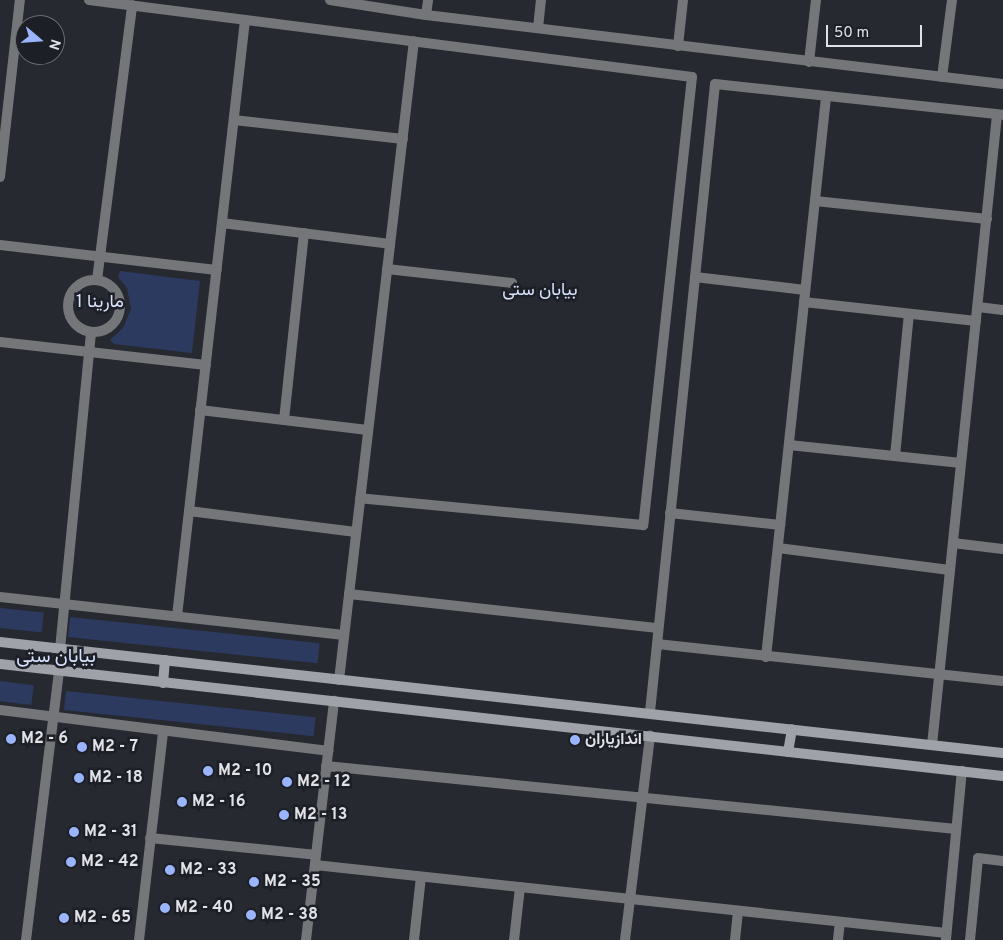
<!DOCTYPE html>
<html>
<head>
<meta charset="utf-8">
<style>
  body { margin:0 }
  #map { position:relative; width:1003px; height:940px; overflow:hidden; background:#262930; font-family:Overpass,Vazirmatn,sans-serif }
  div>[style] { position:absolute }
  .green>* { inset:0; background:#2d3a5f; transform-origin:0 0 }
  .street>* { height:10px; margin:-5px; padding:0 5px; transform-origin:5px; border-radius:5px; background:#75767a }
  .street>.ring { margin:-5px; padding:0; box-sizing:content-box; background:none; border:10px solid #75767a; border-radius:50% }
  .secondary>* { height:10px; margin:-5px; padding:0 5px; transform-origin:5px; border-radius:5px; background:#9fa2a8 }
  .dots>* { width:14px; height:14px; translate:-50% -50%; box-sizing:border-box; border:2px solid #1d1f26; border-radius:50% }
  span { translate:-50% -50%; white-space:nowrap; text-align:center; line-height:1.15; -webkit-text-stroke:5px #1d1f26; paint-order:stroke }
  .poi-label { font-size:16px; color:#e1e2e7; font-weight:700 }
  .left { translate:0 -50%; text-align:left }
  .neighbourhood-label { font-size:18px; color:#d7e2fe }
  .quarter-label { font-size:19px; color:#d7e2fe }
  .north { position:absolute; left:15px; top:15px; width:50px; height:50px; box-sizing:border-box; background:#1d1f26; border:1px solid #6b6d73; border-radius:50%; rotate:108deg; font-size:14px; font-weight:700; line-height:20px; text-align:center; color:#e1e2e7 }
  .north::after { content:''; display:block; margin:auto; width:18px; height:22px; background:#9ab5fd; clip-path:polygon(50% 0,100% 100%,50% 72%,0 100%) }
  .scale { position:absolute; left:826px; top:25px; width:96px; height:22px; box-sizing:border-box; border:2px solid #e1e2e7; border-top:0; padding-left:6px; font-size:15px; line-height:18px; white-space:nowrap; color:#e1e2e7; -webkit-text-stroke:4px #1d1f26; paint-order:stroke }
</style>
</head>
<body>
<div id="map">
  <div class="green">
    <div style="clip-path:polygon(120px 271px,200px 281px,192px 353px,114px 344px,110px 340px,123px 328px,131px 309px,127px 288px,118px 277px)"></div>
    <div style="left:0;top:608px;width:44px;height:20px;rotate:6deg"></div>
    <div style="left:70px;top:617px;width:251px;height:20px;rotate:6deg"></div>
    <div style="left:0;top:681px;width:34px;height:20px;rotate:7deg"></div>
    <div style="left:66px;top:691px;width:251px;height:19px;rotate:6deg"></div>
  </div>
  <div class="street">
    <div style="left:89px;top:0;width:608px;rotate:7.28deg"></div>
    <div style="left:692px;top:77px;width:451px;rotate:96.2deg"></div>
    <div style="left:643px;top:525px;width:284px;rotate:-174.6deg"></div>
    <div style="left:330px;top:0;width:97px;rotate:8.9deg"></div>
    <div style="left:426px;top:15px;width:581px;rotate:6.82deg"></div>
    <div style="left:426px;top:15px;width:15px;rotate:-82deg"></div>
    <div style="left:538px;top:28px;width:28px;rotate:-84deg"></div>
    <div style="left:678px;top:46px;width:46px;rotate:-83.8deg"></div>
    <div style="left:809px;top:62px;width:62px;rotate:-83.6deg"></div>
    <div style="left:942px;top:77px;width:78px;rotate:-82.6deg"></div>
    <div style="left:234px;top:120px;width:170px;rotate:6.4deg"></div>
    <div style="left:0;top:177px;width:178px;rotate:-83.6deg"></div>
    <div style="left:815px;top:201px;width:173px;rotate:6deg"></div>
    <div style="left:222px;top:223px;width:169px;rotate:7.1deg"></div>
    <div style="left:0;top:245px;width:218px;rotate:6.6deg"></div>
    <div style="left:387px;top:269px;width:126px;rotate:6.4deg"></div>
    <div style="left:695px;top:277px;width:111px;rotate:6.7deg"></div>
    <div class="ring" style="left:68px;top:280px;width:42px;height:42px"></div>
    <div style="left:97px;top:280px;width:277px;rotate:-82.7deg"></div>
    <div style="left:804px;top:302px;width:173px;rotate:6.3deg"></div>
    <div style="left:978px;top:307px;width:25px;rotate:7deg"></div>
    <div style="left:0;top:342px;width:207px;rotate:6.4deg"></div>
    <div style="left:200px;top:410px;width:169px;rotate:6.8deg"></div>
    <div style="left:284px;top:420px;width:188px;rotate:-83.9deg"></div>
    <div style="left:789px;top:445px;width:173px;rotate:6deg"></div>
    <div style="left:895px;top:456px;width:143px;rotate:-84.4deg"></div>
    <div style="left:189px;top:511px;width:168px;rotate:7.2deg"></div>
    <div style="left:670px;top:513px;width:111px;rotate:6.2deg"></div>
    <div style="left:953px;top:543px;width:50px;rotate:6.8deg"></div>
    <div style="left:778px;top:548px;width:173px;rotate:7.3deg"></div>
    <div style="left:349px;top:594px;width:311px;rotate:6.3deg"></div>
    <div style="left:0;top:597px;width:346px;rotate:6.3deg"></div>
    <div style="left:177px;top:616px;width:600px;rotate:-83.49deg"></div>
    <div style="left:657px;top:644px;width:348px;rotate:6.1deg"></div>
    <div style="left:60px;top:649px;width:318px;rotate:-84.4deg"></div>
    <div style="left:766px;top:657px;width:563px;rotate:-83.88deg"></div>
    <div style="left:339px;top:680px;width:643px;rotate:-83.31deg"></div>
    <div style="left:0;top:710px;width:331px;rotate:7.1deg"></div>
    <div style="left:650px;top:712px;width:631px;rotate:-84.09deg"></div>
    <div style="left:715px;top:84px;width:290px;rotate:6.1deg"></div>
    <div style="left:932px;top:745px;width:633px;rotate:-84.11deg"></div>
    <div style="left:326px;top:766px;width:633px;rotate:5.71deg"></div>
    <div style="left:150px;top:838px;width:167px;rotate:5.8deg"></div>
    <div style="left:315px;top:865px;width:635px;rotate:6.15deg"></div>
    <div style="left:946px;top:939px;width:169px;rotate:-84.6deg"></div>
    <div style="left:26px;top:940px;width:271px;rotate:-83deg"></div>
    <div style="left:139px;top:940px;width:210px;rotate:-83.4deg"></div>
    <div style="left:306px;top:940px;width:241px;rotate:-83.3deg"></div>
    <div style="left:414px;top:940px;width:63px;rotate:-83.7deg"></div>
    <div style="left:514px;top:940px;width:53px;rotate:-83.5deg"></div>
    <div style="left:625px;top:940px;width:206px;rotate:-83deg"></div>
    <div style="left:735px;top:940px;width:29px;rotate:-84deg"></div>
    <div style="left:838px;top:940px;width:18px;rotate:-84deg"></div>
    <div style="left:970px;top:940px;width:82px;rotate:-84.4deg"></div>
    <div style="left:978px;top:858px;width:25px;rotate:7deg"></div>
  </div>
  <div class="secondary">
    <div style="left:0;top:642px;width:1009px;rotate:6.32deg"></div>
    <div style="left:0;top:664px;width:1009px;rotate:6.37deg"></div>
    <div style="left:163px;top:683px;width:23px;rotate:-85deg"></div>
    <div style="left:788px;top:752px;width:23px;rotate:-80deg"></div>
  </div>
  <div class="dots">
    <div style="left:11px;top:739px;background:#9ab5fd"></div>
    <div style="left:575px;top:740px;background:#9ab5fd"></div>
    <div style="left:82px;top:747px;background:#9ab5fd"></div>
    <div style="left:208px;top:771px;background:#9ab5fd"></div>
    <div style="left:79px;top:778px;background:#9ab5fd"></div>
    <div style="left:287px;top:782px;background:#9ab5fd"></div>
    <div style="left:182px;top:802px;background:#9ab5fd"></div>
    <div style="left:284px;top:815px;background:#9ab5fd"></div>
    <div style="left:74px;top:832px;background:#9ab5fd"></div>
    <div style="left:71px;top:862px;background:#9ab5fd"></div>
    <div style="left:170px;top:870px;background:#9ab5fd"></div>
    <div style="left:254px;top:882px;background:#9ab5fd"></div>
    <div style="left:165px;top:908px;background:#9ab5fd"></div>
    <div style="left:251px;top:915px;background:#9ab5fd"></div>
    <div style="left:64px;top:918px;background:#9ab5fd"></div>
  </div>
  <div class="poi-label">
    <span class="left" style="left:21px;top:739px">M2 - 6</span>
    <span class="left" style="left:585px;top:740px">اندازياران</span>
    <span class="left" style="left:92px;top:747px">M2 - 7</span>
    <span class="left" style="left:218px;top:771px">M2 - 10</span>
    <span class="left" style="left:89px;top:778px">M2 - 18</span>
    <span class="left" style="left:297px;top:782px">M2 - 12</span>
    <span class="left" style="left:192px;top:802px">M2 - 16</span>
    <span class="left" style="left:294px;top:815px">M2 - 13</span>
    <span class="left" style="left:84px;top:832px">M2 - 31</span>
    <span class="left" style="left:81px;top:862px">M2 - 42</span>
    <span class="left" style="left:180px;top:870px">M2 - 33</span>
    <span class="left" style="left:264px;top:882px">M2 - 35</span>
    <span class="left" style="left:175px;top:908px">M2 - 40</span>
    <span class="left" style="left:261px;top:915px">M2 - 38</span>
    <span class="left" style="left:74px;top:918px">M2 - 65</span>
  </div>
  <div class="neighbourhood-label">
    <span style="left:540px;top:291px">بیابان ستی</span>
    <span style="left:100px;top:303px">مارینا 1</span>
  </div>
  <div class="quarter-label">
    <span style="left:56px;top:658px">بیابان ستی</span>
  </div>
  <div class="north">N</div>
  <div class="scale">50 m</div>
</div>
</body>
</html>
